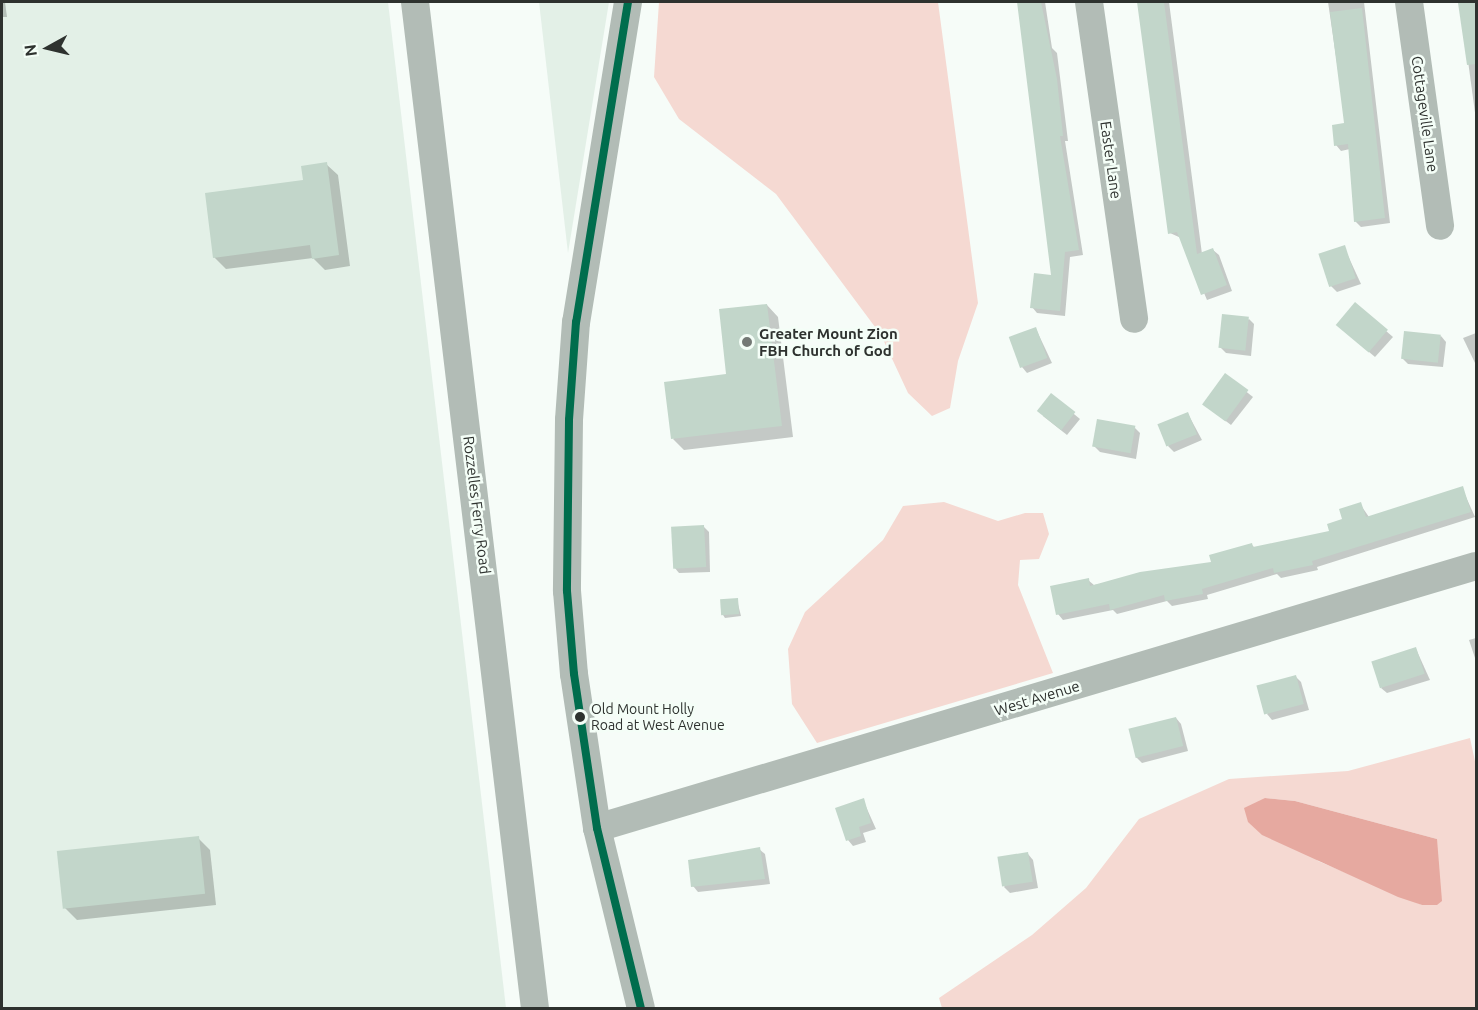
<!DOCTYPE html>
<html>
<head>
<meta charset="utf-8">
<style>
  body { margin:0 }
  #map { position:relative; width:1478px; height:1010px; overflow:hidden; background:#f6fcf8; font-family:Ubuntu,sans-serif }
  div>[style] { position:absolute }
  .built>* { inset:0; background:#e3f0e7 }
  .forest>* { inset:0; background:#f5d9d2 }
  .water>* { inset:0; background:#e6a9a0 }
  .shadow>* { inset:0; background:#0003 }
  .building>* { inset:0; background:#c2d6ca; transform-origin:0 0 }
  .minor>* { height:28px; margin:-14px; padding:0 14px; transform-origin:14px; border-radius:14px; background:#b2bcb6 }
  .bus-1>* { height:8px; margin:-4px; padding:0 4px; transform-origin:4px; border-radius:4px; background:#006d4d }
  .dots>* { width:16px; height:16px; translate:-50% -50%; box-sizing:border-box; border:3px solid #f4fef7; border-radius:50% }
  span { translate:-50% -50%; white-space:nowrap; text-align:center; line-height:1.15; -webkit-text-stroke:5px #f4fef7; paint-order:stroke }
  .bus-label { font-size:14px; color:#2e322f }
  .left { translate:0 -50%; text-align:left }
  .street-label { font-size:15px; color:#2e322f }
  .poi-label { font-size:15px; color:#2e322f; font-weight:700 }
  .frame { position:absolute; inset:0; border:3px solid #2e322f; pointer-events:none }
  .north { position:absolute; left:18px; top:18px; width:60px; height:60px; -webkit-text-stroke:4px #f4fef7; paint-order:stroke; rotate:262deg; font-size:16px; font-weight:700; line-height:24px; text-align:center; color:#2e322f }
  .north::after { content:''; display:block; margin:auto; width:21px; height:27px; background:#2e322f; clip-path:polygon(50% 0,100% 100%,50% 72%,0 100%) }
</style>
</head>
<body>
<div id="map">
  <div class="built">
    <div style="clip-path:polygon(2px 2px,388px 2px,506px 1008px,2px 1008px)"></div>
    <div style="clip-path:polygon(539px 2px,609px 2px,568px 253px)"></div>
  </div>
  <div class="forest">
    <div style="clip-path:polygon(659px 2px,938px 2px,978px 303px,958px 361px,950px 408px,932px 416px,908px 393px,881px 335px,776px 194px,679px 119px,654px 77px)"></div>
    <div style="clip-path:polygon(944px 502px,998px 521px,1025px 513px,1043px 513px,1049px 534px,1039px 559px,1020px 560px,1018px 585px,1053px 673px,817px 743px,792px 704px,788px 649px,805px 612px,883px 540px,903px 506px)"></div>
    <div style="clip-path:polygon(evenodd,1470px 738px,1476px 766px,1476px 1008px,942px 1008px,939px 998px,1032px 935px,1086px 888px,1139px 819px,1229px 779px,1348px 771px,1470px 738px,1265px 798px,1295px 801px,1437px 839px,1422px 905px,1318px 861px,1265px 798px)"></div>
  </div>
  <div class="water">
    <div style="clip-path:polygon(1265px 798px,1295px 801px,1437px 839px,1442px 901px,1437px 905px,1422px 905px,1398px 897px,1262px 835px,1248px 822px,1244px 808px)"></div>
  </div>
  <div class="shadow">
    <div style="clip-path:polygon(2px 2px,5px 2px,7px 17px,2px 17px)"></div>
    <div style="clip-path:polygon(1019px 2px,1045px 2px,1052px 48px,1057px 53px,1068px 141px,1065px 141px,1083px 255px,1070px 257px,1065px 316px,1037px 313px,1032px 307px,1053px 277px)"></div>
    <div style="clip-path:polygon(1140px 2px,1169px 2px,1202px 254px,1213px 250px,1219px 255px,1232px 291px,1207px 300px,1181px 238px,1170px 233px)"></div>
    <div style="clip-path:polygon(1328px 2px,1364px 2px,1390px 223px,1361px 227px,1355px 221px,1350px 149px,1341px 151px,1336px 145px,1346px 125px)"></div>
    <div style="clip-path:polygon(1460px 2px,1476px 2px,1476px 120px)"></div>
    <div style="clip-path:polygon(326px 164px,338px 175px,350px 266px,325px 270px,313px 258px,226px 269px,214px 257px)"></div>
    <div style="clip-path:polygon(1344px 247px,1361px 284px,1337px 292px,1331px 286px)"></div>
    <div style="clip-path:polygon(1355px 304px,1393px 337px,1375px 357px,1343px 330px)"></div>
    <div style="clip-path:polygon(767px 305px,778px 317px,793px 437px,684px 450px,673px 439px,728px 376px)"></div>
    <div style="clip-path:polygon(1249px 319px,1254px 324px,1251px 356px,1226px 353px,1220px 347px)"></div>
    <div style="clip-path:polygon(1036px 329px,1052px 363px,1027px 373px,1022px 367px)"></div>
    <div style="clip-path:polygon(1476px 333px,1476px 365px,1463px 338px)"></div>
    <div style="clip-path:polygon(1441px 336px,1446px 342px,1443px 367px,1408px 364px,1402px 358px)"></div>
    <div style="clip-path:polygon(1225px 375px,1253px 397px,1231px 425px,1210px 409px)"></div>
    <div style="clip-path:polygon(1051px 395px,1080px 419px,1067px 435px,1043px 416px)"></div>
    <div style="clip-path:polygon(1188px 414px,1202px 440px,1174px 452px,1168px 446px)"></div>
    <div style="clip-path:polygon(1135px 428px,1140px 433px,1136px 459px,1100px 452px,1094px 446px)"></div>
    <div style="clip-path:polygon(1462px 488px,1475px 517px,1317px 567px,1318px 570px,1281px 578px,1277px 574px,1207px 595px,1208px 599px,1172px 606px,1167px 601px,1117px 614px,1113px 610px,1063px 620px,1058px 614px,1088px 580px,1094px 585px,1213px 563px,1252px 545px,1255px 548px,1331px 532px,1360px 504px,1369px 517px)"></div>
    <div style="clip-path:polygon(704px 527px,709px 532px,710px 572px,679px 573px,674px 567px)"></div>
    <div style="clip-path:polygon(737px 600px,741px 616px,725px 618px,723px 615px)"></div>
    <div style="clip-path:polygon(1476px 638px,1476px 661px,1469px 640px)"></div>
    <div style="clip-path:polygon(1416px 649px,1430px 680px,1387px 693px,1381px 688px)"></div>
    <div style="clip-path:polygon(1296px 677px,1301px 682px,1309px 710px,1272px 720px,1267px 714px)"></div>
    <div style="clip-path:polygon(1176px 718px,1181px 724px,1188px 751px,1142px 763px,1136px 757px)"></div>
    <div style="clip-path:polygon(863px 800px,876px 829px,863px 833px,866px 842px,853px 846px,848px 840px)"></div>
    <div style="clip-path:polygon(198px 838px,210px 850px,216px 905px,77px 920px,65px 908px)"></div>
    <div style="clip-path:polygon(759px 849px,765px 854px,770px 884px,698px 892px,693px 886px)"></div>
    <div style="clip-path:polygon(1028px 854px,1033px 860px,1038px 888px,1010px 893px,1004px 887px)"></div>
  </div>
  <div class="building">
    <div style="clip-path:polygon(1017px 2px,1041px 2px,1057px 79px,1063px 136px,1060px 136px,1079px 250px,1065px 252px,1060px 311px,1030px 308px,1034px 273px,1051px 275px)"></div>
    <div style="clip-path:polygon(1137px 2px,1164px 2px,1197px 254px,1213px 248px,1227px 285px,1201px 295px,1177px 232px,1168px 234px)"></div>
    <div style="clip-path:polygon(1476px 2px,1476px 64px,1467px 65px,1458px 3px)"></div>
    <div style="clip-path:polygon(1362px 8px,1385px 218px,1354px 222px,1348px 144px,1334px 146px,1332px 125px,1344px 123px,1330px 12px)"></div>
    <div style="clip-path:polygon(327px 162px,339px 255px,312px 259px,310px 245px,213px 258px,205px 193px,303px 180px,301px 166px)"></div>
    <div style="left:1345px;top:245px;width:35px;height:28px;rotate:72deg"></div>
    <div style="left:1355px;top:302px;width:43px;height:30px;rotate:40deg"></div>
    <div style="clip-path:polygon(767px 304px,782px 426px,671px 439px,664px 382px,726px 374px,719px 309px)"></div>
    <div style="left:1222px;top:314px;width:27px;height:34px;rotate:6deg"></div>
    <div style="left:1036px;top:327px;width:33px;height:29px;rotate:70deg"></div>
    <div style="left:1404px;top:331px;width:37px;height:28px;rotate:6deg"></div>
    <div style="left:1225px;top:373px;width:29px;height:39px;rotate:36deg"></div>
    <div style="left:1051px;top:393px;width:31px;height:23px;rotate:38deg"></div>
    <div style="left:1188px;top:412px;width:24px;height:33px;rotate:68deg"></div>
    <div style="left:1097px;top:419px;width:39px;height:28px;rotate:10deg"></div>
    <div style="clip-path:polygon(1463px 486px,1471px 512px,1312px 561px,1313px 565px,1274px 573px,1273px 568px,1202px 589px,1203px 594px,1165px 601px,1164px 595px,1110px 610px,1109px 604px,1056px 615px,1050px 586px,1089px 578px,1090px 586px,1140px 572px,1211px 562px,1209px 555px,1252px 543px,1253px 547px,1329px 531px,1327px 524px,1342px 519px,1339px 509px,1361px 502px,1366px 517px)"></div>
    <div style="left:704px;top:525px;width:42px;height:33px;rotate:87deg"></div>
    <div style="left:738px;top:598px;width:16px;height:18px;rotate:86deg"></div>
    <div style="left:1416px;top:647px;width:28px;height:47px;rotate:72deg"></div>
    <div style="left:1296px;top:675px;width:30px;height:41px;rotate:75deg"></div>
    <div style="left:1176px;top:717px;width:30px;height:49px;rotate:76deg"></div>
    <div style="clip-path:polygon(864px 798px,871px 823px,859px 827px,861px 836px,846px 841px,835px 808px)"></div>
    <div style="left:199px;top:836px;width:58px;height:143px;rotate:84deg"></div>
    <div style="clip-path:polygon(760px 847px,765px 879px,691px 887px,688px 860px)"></div>
    <div style="left:1028px;top:852px;width:30px;height:31px;rotate:81deg"></div>
  </div>
  <div class="minor">
    <div style="left:415px;top:2px;width:1013px;rotate:83.2deg"></div>
    <div style="left:628px;top:2px;width:324px;rotate:99.2deg"></div>
    <div style="left:576px;top:322px;width:98px;rotate:94.1deg"></div>
    <div style="left:569px;top:420px;width:171px;rotate:90.7deg"></div>
    <div style="left:567px;top:591px;width:83px;rotate:85.2deg"></div>
    <div style="left:574px;top:674px;width:156px;rotate:81.5deg"></div>
    <div style="left:597px;top:828px;width:185px;rotate:76.3deg"></div>
    <div style="left:1089px;top:2px;width:320px;rotate:81.9deg"></div>
    <div style="left:1409px;top:2px;width:226px;rotate:82.1deg"></div>
    <div style="left:597px;top:828px;width:917px;rotate:-16.6deg"></div>
  </div>
  <div class="bus-1">
    <div style="left:628px;top:2px;width:324px;rotate:99.2deg"></div>
    <div style="left:576px;top:322px;width:98px;rotate:94.1deg"></div>
    <div style="left:569px;top:420px;width:171px;rotate:90.7deg"></div>
    <div style="left:567px;top:591px;width:83px;rotate:85.2deg"></div>
    <div style="left:574px;top:674px;width:156px;rotate:81.5deg"></div>
    <div style="left:597px;top:828px;width:185px;rotate:76.3deg"></div>
  </div>
  <div class="dots">
    <div style="left:747px;top:342px;background:#747975"></div>
    <div style="left:580px;top:717px;background:#2e322f"></div>
  </div>
  <div class="bus-label">
    <span class="left" style="left:591px;top:717px">Old Mount Holly<br>Road at West Avenue</span>
  </div>
  <div class="street-label">
    <span style="left:1425px;top:114px;rotate:82deg">Cottageville Lane</span>
    <span style="left:1111px;top:160px;rotate:82deg">Easter Lane</span>
    <span style="left:477px;top:505px;rotate:83deg">Rozzelles Ferry Road</span>
    <span style="left:1037px;top:698px;rotate:-17deg">West Avenue</span>
  </div>
  <div class="poi-label">
    <span class="left" style="left:759px;top:342px">Greater Mount Zion<br>FBH Church of God</span>
  </div>
  <div class="frame"></div>
  <div class="north">N</div>
</div>
</body>
</html>
